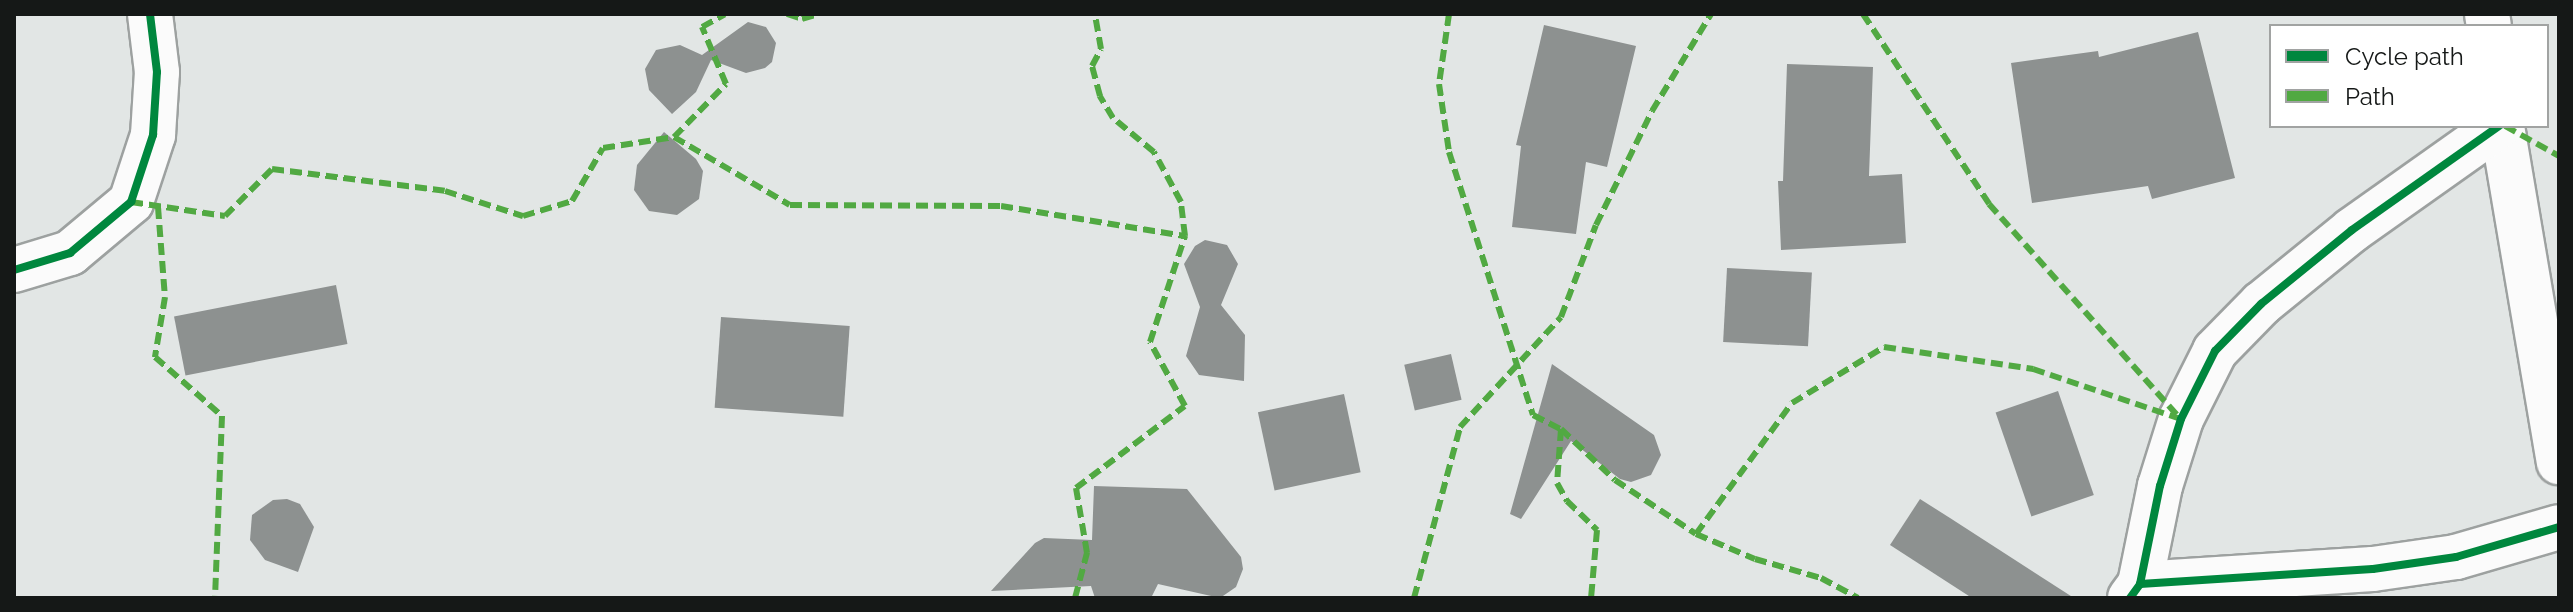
<!DOCTYPE html>
<html>
<head>
<meta charset="utf-8">
<style>
  body { margin:0 }
  #map { position:relative; width:2573px; height:612px; overflow:hidden; background:#e2e6e5; font-family:Raleway,sans-serif }
  div>[style] { position:absolute }
  .building>* { inset:0; background:#8d9190; transform-origin:0 0 }
  .roads { filter:drop-shadow(2px 0 #9da1a0) drop-shadow(-2px 0 #9da1a0) drop-shadow(0 2px #9da1a0) drop-shadow(0 -2px #9da1a0) }
  .minor>* { height:44px; margin:-22px; padding:0 22px; transform-origin:22px; border-radius:22px; background:#fbfbfb }
  .quiet>* { height:6px; margin-top:-3px; transform-origin:0; background:repeating-linear-gradient(90deg,#51a942 0 12px,transparent 0 18px) }
  .cycleway>* { height:8px; margin:-4px; padding:0 4px; transform-origin:4px; border-radius:4px; background:#00873e }
  span { translate:-50% -50%; white-space:nowrap; text-align:center; line-height:1.15; -webkit-text-stroke:8px #fff; paint-order:stroke }
  .frame { position:absolute; inset:0; border:16px solid #151817; pointer-events:none }
  .legend { position:absolute; left:2269px; top:24px; width:280px; height:104px; box-sizing:border-box; background:#fff; border:2px solid #a1a3a2; margin:0; padding:10px 14px; list-style:none; font-size:24px; color:#151817 }
  .legend li { display:flex; align-items:center; gap:16px; height:40px }
  .legend b { width:40px; border:2px solid #a1a3a2 }
</style>
</head>
<body>
<div id="map">
  <div class="building">
    <div style="clip-path:polygon(748px 22px,766px 27px,776px 43px,772px 62px,765px 68px,746px 73px,711px 60px,696px 92px,672px 114px,649px 90px,645px 69px,656px 50px,680px 45px,702px 55px)"></div>
    <div style="clip-path:polygon(1544px 25px,1636px 46px,1607px 167px,1586px 162px,1576px 234px,1512px 227px,1521px 146px,1516px 145px)"></div>
    <div style="clip-path:polygon(2198px 32px,2235px 178px,2152px 199px,2148px 186px,2032px 203px,2011px 63px,2098px 51px,2099px 57px)"></div>
    <div style="clip-path:polygon(1787px 64px,1873px 67px,1869px 176px,1902px 174px,1906px 243px,1781px 250px,1778px 181px,1783px 181px)"></div>
    <div style="clip-path:polygon(664px 132px,696px 159px,703px 171px,699px 199px,677px 215px,649px 211px,634px 190px,637px 165px)"></div>
    <div style="clip-path:polygon(1205px 240px,1227px 245px,1238px 264px,1221px 305px,1245px 335px,1244px 381px,1199px 375px,1186px 356px,1200px 307px,1184px 264px,1195px 246px)"></div>
    <div style="left:1727px;top:268px;width:85px;height:74px;rotate:3deg"></div>
    <div style="left:336px;top:285px;width:60px;height:165px;rotate:79deg"></div>
    <div style="left:721px;top:317px;width:129px;height:91px;rotate:4deg"></div>
    <div style="left:1451px;top:354px;width:47px;height:48px;rotate:77deg"></div>
    <div style="clip-path:polygon(1552px 364px,1654px 435px,1661px 455px,1651px 475px,1631px 482px,1620px 479px,1571px 441px,1521px 519px,1510px 514px)"></div>
    <div style="left:2058px;top:391px;width:110px;height:66px;rotate:71deg"></div>
    <div style="left:1344px;top:394px;width:80px;height:88px;rotate:78deg"></div>
    <div style="clip-path:polygon(1094px 486px,1187px 489px,1241px 557px,1243px 569px,1236px 587px,1220px 598px,1158px 584px,1151px 598px,1095px 598px,1091px 586px,991px 591px,1035px 543px,1044px 538px,1092px 540px)"></div>
    <div style="clip-path:polygon(287px 499px,300px 504px,314px 527px,298px 572px,265px 560px,250px 540px,252px 515px,273px 500px)"></div>
    <div style="clip-path:polygon(1920px 499px,1950px 518px,2074px 598px,1972px 598px,1890px 545px)"></div>
  </div>
  <div class="roads">
    <div class="minor">
      <div style="left:2487px;top:14px;width:12px;rotate:81deg"></div>
      <div style="left:2502px;top:126px;width:341px;rotate:80.4deg"></div>
      <div style="left:14px;top:270px;width:59px;rotate:-16.9deg"></div>
      <div style="left:70px;top:253px;width:80px;rotate:-39.9deg"></div>
      <div style="left:131px;top:202px;width:71px;rotate:-71.8deg"></div>
      <div style="left:153px;top:135px;width:63px;rotate:-86.4deg"></div>
      <div style="left:157px;top:72px;width:58px;rotate:-96.9deg"></div>
      <div style="left:2140px;top:584px;width:100px;rotate:-78.5deg"></div>
      <div style="left:2160px;top:486px;width:70px;rotate:-72.6deg"></div>
      <div style="left:2181px;top:419px;width:76px;rotate:-63.4deg"></div>
      <div style="left:2215px;top:351px;width:66px;rotate:-45.6deg"></div>
      <div style="left:2261px;top:304px;width:117px;rotate:-39.1deg"></div>
      <div style="left:2352px;top:230px;width:180px;rotate:-35.3deg"></div>
      <div style="left:2130px;top:598px;width:17px;rotate:-54deg"></div>
      <div style="left:2140px;top:584px;width:233px;rotate:-3.7deg"></div>
      <div style="left:2373px;top:569px;width:84px;rotate:-8.2deg"></div>
      <div style="left:2456px;top:557px;width:107px;rotate:-16.2deg"></div>
    </div>
  </div>
  <div class="quiet">
    <div style="left:787px;top:14px;width:16px;rotate:18deg"></div>
    <div style="left:802px;top:19px;width:17px;rotate:-17deg"></div>
    <div style="left:1449px;top:14px;width:71px;rotate:98.1deg"></div>
    <div style="left:1439px;top:84px;width:69px;rotate:81.6deg"></div>
    <div style="left:1449px;top:152px;width:276px;rotate:72.3deg"></div>
    <div style="left:1533px;top:415px;width:31px;rotate:27deg"></div>
    <div style="left:1561px;top:429px;width:74px;rotate:43.4deg"></div>
    <div style="left:1615px;top:480px;width:97px;rotate:33.7deg"></div>
    <div style="left:1696px;top:534px;width:64px;rotate:23deg"></div>
    <div style="left:1755px;top:559px;width:69px;rotate:16.1deg"></div>
    <div style="left:1821px;top:578px;width:42px;rotate:28.4deg"></div>
    <div style="left:1863px;top:14px;width:228px;rotate:56.4deg"></div>
    <div style="left:1989px;top:204px;width:284px;rotate:48.3deg"></div>
    <div style="left:2505px;top:126px;width:62px;rotate:29.1deg"></div>
    <div style="left:674px;top:137px;width:74px;rotate:-45.5deg"></div>
    <div style="left:726px;top:84px;width:62px;rotate:-112.8deg"></div>
    <div style="left:702px;top:27px;width:26px;rotate:-29deg"></div>
    <div style="left:131px;top:202px;width:95px;rotate:8.5deg"></div>
    <div style="left:225px;top:216px;width:66px;rotate:-45deg"></div>
    <div style="left:272px;top:169px;width:174px;rotate:7.2deg"></div>
    <div style="left:445px;top:191px;width:82px;rotate:17.8deg"></div>
    <div style="left:523px;top:216px;width:51px;rotate:-17deg"></div>
    <div style="left:572px;top:201px;width:61px;rotate:-59.7deg"></div>
    <div style="left:603px;top:148px;width:72px;rotate:-8.8deg"></div>
    <div style="left:674px;top:137px;width:134px;rotate:30.4deg"></div>
    <div style="left:790px;top:205px;width:211px;rotate:0.3deg"></div>
    <div style="left:1001px;top:206px;width:186px;rotate:9.3deg"></div>
    <div style="left:158px;top:207px;width:90px;rotate:85.6deg"></div>
    <div style="left:165px;top:297px;width:61px;rotate:99.5deg"></div>
    <div style="left:155px;top:357px;width:89px;rotate:41.4deg"></div>
    <div style="left:222px;top:416px;width:182px;rotate:92.2deg"></div>
    <div style="left:1561px;top:429px;width:54px;rotate:94.2deg"></div>
    <div style="left:1557px;top:483px;width:21px;rotate:61deg"></div>
    <div style="left:1567px;top:501px;width:42px;rotate:44deg"></div>
    <div style="left:1597px;top:530px;width:68px;rotate:95deg"></div>
    <div style="left:1696px;top:534px;width:162px;rotate:-53.8deg"></div>
    <div style="left:1792px;top:403px;width:108px;rotate:-31.3deg"></div>
    <div style="left:1884px;top:347px;width:151px;rotate:8.4deg"></div>
    <div style="left:2033px;top:369px;width:156px;rotate:18.7deg"></div>
    <div style="left:1075px;top:598px;width:47px;rotate:-75.1deg"></div>
    <div style="left:1087px;top:553px;width:66px;rotate:-99.6deg"></div>
    <div style="left:1076px;top:488px;width:136px;rotate:-37deg"></div>
    <div style="left:1185px;top:406px;width:73px;rotate:-118.7deg"></div>
    <div style="left:1150px;top:342px;width:112px;rotate:-71.7deg"></div>
    <div style="left:1185px;top:236px;width:34px;rotate:-97deg"></div>
    <div style="left:1181px;top:202px;width:57px;rotate:-118.4deg"></div>
    <div style="left:1154px;top:152px;width:53px;rotate:-140.3deg"></div>
    <div style="left:1113px;top:118px;width:26px;rotate:-121deg"></div>
    <div style="left:1100px;top:96px;width:31px;rotate:-105deg"></div>
    <div style="left:1092px;top:66px;width:19px;rotate:-62deg"></div>
    <div style="left:1101px;top:49px;width:36px;rotate:-100deg"></div>
    <div style="left:1414px;top:598px;width:177px;rotate:-74.9deg"></div>
    <div style="left:1460px;top:427px;width:149px;rotate:-47.4deg"></div>
    <div style="left:1561px;top:317px;width:98px;rotate:-69.2deg"></div>
    <div style="left:1596px;top:225px;width:127px;rotate:-63.8deg"></div>
    <div style="left:1652px;top:111px;width:114px;rotate:-58.7deg"></div>
  </div>
  <div class="cycleway">
    <div style="left:14px;top:270px;width:59px;rotate:-16.9deg"></div>
    <div style="left:70px;top:253px;width:80px;rotate:-39.9deg"></div>
    <div style="left:131px;top:202px;width:71px;rotate:-71.8deg"></div>
    <div style="left:153px;top:135px;width:63px;rotate:-86.4deg"></div>
    <div style="left:157px;top:72px;width:58px;rotate:-96.9deg"></div>
    <div style="left:2140px;top:584px;width:100px;rotate:-78.5deg"></div>
    <div style="left:2160px;top:486px;width:70px;rotate:-72.6deg"></div>
    <div style="left:2181px;top:419px;width:76px;rotate:-63.4deg"></div>
    <div style="left:2215px;top:351px;width:66px;rotate:-45.6deg"></div>
    <div style="left:2261px;top:304px;width:117px;rotate:-39.1deg"></div>
    <div style="left:2352px;top:230px;width:180px;rotate:-35.3deg"></div>
    <div style="left:2130px;top:598px;width:17px;rotate:-54deg"></div>
    <div style="left:2140px;top:584px;width:233px;rotate:-3.7deg"></div>
    <div style="left:2373px;top:569px;width:84px;rotate:-8.2deg"></div>
    <div style="left:2456px;top:557px;width:107px;rotate:-16.2deg"></div>
  </div>
  <div class="frame"></div>
  <ul class="legend">
  <li><b style="height:10px;background:#00873e"></b>Cycle path</li>
  <li><b style="height:10px;background:#51a942"></b>Path</li>
  </ul>
</div>
</body>
</html>
